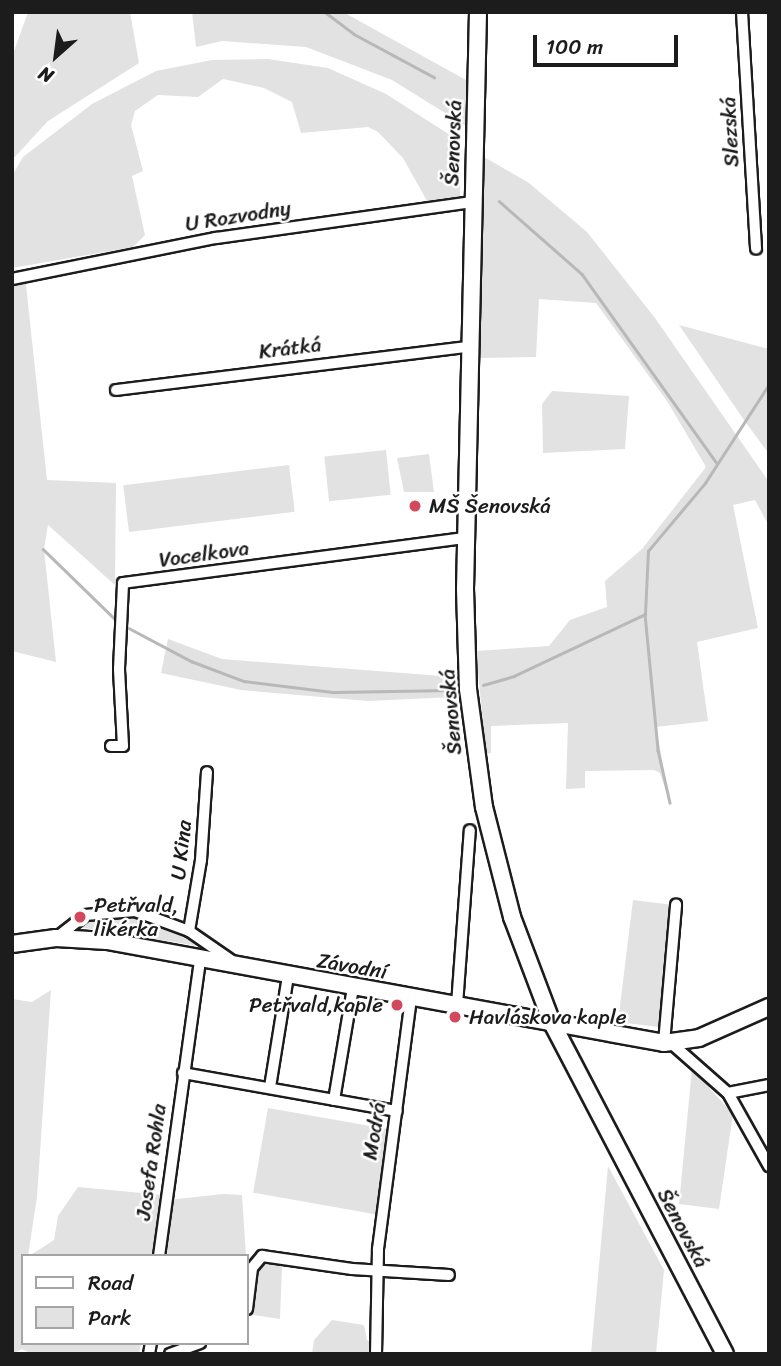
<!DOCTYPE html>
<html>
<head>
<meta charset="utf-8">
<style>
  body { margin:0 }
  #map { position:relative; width:781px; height:1366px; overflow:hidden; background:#fff; font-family:Sriracha,sans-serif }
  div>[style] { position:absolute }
  .green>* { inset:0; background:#e2e2e2; transform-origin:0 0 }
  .stream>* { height:2.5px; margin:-1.25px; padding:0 1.25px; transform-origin:1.25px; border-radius:1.25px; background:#b8b8b8 }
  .roads { filter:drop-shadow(2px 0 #1c1c1c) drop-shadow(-2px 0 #1c1c1c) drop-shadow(0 2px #1c1c1c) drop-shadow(0 -2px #1c1c1c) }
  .street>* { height:10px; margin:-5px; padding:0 5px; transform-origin:5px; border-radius:5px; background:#fff }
  .secondary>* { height:16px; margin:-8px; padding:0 8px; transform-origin:8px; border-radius:8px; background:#fff }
  .dots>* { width:19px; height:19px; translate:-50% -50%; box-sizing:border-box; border:4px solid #fff; border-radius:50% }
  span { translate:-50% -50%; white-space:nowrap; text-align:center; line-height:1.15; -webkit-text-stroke:5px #fff; paint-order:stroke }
  .street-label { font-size:21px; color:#1c1c1c }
  .poi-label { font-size:21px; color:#1c1c1c }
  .left { translate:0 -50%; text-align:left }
  .right { translate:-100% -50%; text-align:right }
  .frame { position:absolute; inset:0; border:14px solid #1c1c1c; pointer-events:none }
  .legend { position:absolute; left:21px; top:1254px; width:228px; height:91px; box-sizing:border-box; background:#fff; border:2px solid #a4a4a4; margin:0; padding:9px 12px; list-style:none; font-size:21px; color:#1c1c1c }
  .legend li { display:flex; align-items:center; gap:14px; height:35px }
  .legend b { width:35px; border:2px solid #a4a4a4 }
  .north { position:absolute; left:21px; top:21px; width:70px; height:70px; -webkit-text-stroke:5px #fff; paint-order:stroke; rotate:208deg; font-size:19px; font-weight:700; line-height:28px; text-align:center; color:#1c1c1c }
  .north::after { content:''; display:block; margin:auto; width:24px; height:32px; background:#1c1c1c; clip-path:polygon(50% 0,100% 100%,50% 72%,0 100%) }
  .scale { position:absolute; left:533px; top:35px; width:145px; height:32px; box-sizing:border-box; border:4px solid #1c1c1c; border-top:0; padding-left:9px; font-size:21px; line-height:24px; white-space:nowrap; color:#1c1c1c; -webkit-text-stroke:5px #fff; paint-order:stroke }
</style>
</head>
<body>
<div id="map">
  <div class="green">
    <div style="clip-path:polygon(28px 12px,130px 12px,139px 63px,48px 121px,12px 160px,12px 57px)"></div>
    <div style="clip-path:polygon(192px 12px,343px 12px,466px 80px,466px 126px,392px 80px,306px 47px,222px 41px,196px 47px)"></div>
    <div style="clip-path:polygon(268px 59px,328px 68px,386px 94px,461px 142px,460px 196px,427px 201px,403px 158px,378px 132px,368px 127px,301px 133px,292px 102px,264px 88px,223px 79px,198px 97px,158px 95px,135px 111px,131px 125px,143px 171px,132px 176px,145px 235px,133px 247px,12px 268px,12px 176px,23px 157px,92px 104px,156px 71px,212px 60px)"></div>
    <div style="clip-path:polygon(484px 157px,529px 183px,587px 232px,655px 318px,769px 482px,769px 526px,755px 500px,733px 505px,758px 628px,697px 642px,708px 721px,656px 727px,670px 803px,660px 773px,654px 770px,585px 771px,585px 788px,566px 789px,568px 723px,491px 726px,491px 753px,486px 754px,476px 651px,549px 646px,570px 620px,607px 607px,605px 581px,642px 549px,706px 467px,667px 401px,596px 303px,539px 299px,536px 357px,478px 358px)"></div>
    <div style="clip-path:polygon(25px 276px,47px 480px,116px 483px,115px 585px,48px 525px,44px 549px,56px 662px,12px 651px,12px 279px)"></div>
    <div style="clip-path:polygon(679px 325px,769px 349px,769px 454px,744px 420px)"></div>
    <div style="clip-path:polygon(552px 391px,629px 396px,625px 449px,543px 453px,542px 404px)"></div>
    <div style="left:386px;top:450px;width:45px;height:62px;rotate:84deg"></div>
    <div style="clip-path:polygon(429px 454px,434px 492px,404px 492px,397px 458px)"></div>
    <div style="left:289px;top:465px;width:47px;height:167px;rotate:83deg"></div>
    <div style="clip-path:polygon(168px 639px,222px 659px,454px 677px,454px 697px,368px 701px,241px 690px,161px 673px)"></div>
    <div style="left:633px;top:900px;width:43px;height:123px;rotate:7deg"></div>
    <div style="clip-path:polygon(119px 916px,158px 922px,188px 935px,199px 946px,78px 927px,94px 918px)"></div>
    <div style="clip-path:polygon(51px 990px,37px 1197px,28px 1256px,23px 1256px,23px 1343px,141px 1343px,139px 1354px,32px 1354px,22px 1349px,12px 1354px,12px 999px,32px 1002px)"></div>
    <div style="clip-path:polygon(692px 1069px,733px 1114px,719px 1209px,679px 1204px)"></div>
    <div style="left:268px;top:1108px;width:124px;height:86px;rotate:10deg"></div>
    <div style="clip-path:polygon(608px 1166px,664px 1270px,656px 1354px,591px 1354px)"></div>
    <div style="clip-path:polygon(78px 1187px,163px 1195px,154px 1256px,29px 1256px,54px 1240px,58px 1216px)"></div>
    <div style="clip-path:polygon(223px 1194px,242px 1195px,246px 1256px,161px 1256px,168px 1200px)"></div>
    <div style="clip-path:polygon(262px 1260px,282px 1267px,280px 1319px,248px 1314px,254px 1267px)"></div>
    <div style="clip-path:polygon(332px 1320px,364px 1325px,367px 1340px,374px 1345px,372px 1354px,312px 1354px,314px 1340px)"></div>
  </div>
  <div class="stream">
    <div style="left:325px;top:12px;width:36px;rotate:37deg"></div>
    <div style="left:354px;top:34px;width:91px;rotate:28.3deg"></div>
    <div style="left:499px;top:201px;width:111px;rotate:41.3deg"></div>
    <div style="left:582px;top:274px;width:231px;rotate:54.5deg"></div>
    <div style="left:43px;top:549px;width:102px;rotate:44.2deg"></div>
    <div style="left:645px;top:614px;width:137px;rotate:84.5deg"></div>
    <div style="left:658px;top:750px;width:54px;rotate:77.2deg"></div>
    <div style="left:125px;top:626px;width:75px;rotate:27.9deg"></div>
    <div style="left:191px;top:661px;width:57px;rotate:20.7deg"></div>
    <div style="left:244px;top:681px;width:91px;rotate:7deg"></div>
    <div style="left:334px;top:692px;width:117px;rotate:-1deg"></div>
    <div style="left:483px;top:685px;width:32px;rotate:-16deg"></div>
    <div style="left:514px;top:676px;width:145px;rotate:-25.3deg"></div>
    <div style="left:645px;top:614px;width:63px;rotate:-87.3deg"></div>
    <div style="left:648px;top:551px;width:89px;rotate:-50deg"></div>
    <div style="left:705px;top:483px;width:118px;rotate:-57.1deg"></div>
  </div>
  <div class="roads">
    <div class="street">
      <div style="left:742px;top:12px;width:237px;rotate:86.6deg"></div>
      <div style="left:12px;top:279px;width:208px;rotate:-11.4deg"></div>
      <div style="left:216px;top:238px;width:259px;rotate:-8deg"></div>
      <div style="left:116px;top:390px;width:355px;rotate:-7deg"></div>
      <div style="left:111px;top:746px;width:12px"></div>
      <div style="left:123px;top:746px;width:77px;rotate:-93deg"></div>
      <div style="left:119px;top:669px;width:86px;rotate:-87.3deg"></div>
      <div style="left:123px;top:583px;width:345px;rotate:-7.5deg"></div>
      <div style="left:189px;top:931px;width:72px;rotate:-80.4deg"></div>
      <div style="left:201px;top:860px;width:88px;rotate:-86.1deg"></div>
      <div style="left:56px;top:938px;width:37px;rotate:-38deg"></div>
      <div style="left:85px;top:915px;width:50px;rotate:-4.6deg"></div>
      <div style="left:135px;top:911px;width:58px;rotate:20.3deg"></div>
      <div style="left:189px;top:931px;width:56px;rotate:34.8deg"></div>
      <div style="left:457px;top:1005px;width:175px;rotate:-85.8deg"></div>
      <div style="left:664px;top:1043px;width:139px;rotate:-85deg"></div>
      <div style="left:671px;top:1043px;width:76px;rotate:41.3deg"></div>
      <div style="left:728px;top:1093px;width:84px;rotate:60.7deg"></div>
      <div style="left:183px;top:1073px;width:217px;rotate:10.1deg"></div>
      <div style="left:270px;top:1087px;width:112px;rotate:-80.8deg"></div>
      <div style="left:728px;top:1093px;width:42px;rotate:-11deg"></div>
      <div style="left:334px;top:1100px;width:114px;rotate:-80.4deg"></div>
      <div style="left:159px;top:1256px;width:300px;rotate:-82.1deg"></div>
      <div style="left:247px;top:1309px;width:41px;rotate:-83deg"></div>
      <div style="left:252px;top:1268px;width:16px;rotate:-50deg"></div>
      <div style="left:262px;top:1256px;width:91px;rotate:8.2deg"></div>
      <div style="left:352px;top:1269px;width:97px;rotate:3.5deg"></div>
      <div style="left:149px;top:1354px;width:11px;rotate:-80deg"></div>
      <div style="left:170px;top:1354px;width:32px;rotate:-20deg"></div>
      <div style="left:376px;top:1354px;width:105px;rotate:-88.9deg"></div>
      <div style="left:378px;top:1249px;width:253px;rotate:-82.5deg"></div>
    </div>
    <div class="secondary">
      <div style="left:478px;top:12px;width:577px;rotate:91.29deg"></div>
      <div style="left:465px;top:589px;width:100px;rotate:88.3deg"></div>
      <div style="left:468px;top:689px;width:119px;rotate:82.3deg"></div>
      <div style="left:484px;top:807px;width:114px;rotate:75.7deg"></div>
      <div style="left:512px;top:917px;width:113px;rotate:69.3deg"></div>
      <div style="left:552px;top:1023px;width:373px;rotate:62.4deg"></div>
      <div style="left:12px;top:944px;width:44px;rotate:-7.8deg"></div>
      <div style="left:56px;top:938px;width:51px;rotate:3.4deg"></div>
      <div style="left:107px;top:941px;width:566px;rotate:10.38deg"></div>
      <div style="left:664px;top:1043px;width:35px;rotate:-8deg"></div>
      <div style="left:699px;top:1038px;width:77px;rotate:-23.9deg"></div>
    </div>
  </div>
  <div class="dots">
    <div style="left:415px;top:506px;background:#d1495b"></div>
    <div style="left:80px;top:917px;background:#d1495b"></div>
    <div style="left:397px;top:1005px;background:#d1495b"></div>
    <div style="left:455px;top:1017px;background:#d1495b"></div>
  </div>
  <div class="street-label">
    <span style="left:730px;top:132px;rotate:-93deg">Slezská</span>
    <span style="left:453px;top:143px;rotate:-88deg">Šenovská</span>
    <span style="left:238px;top:216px;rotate:-9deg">U Rozvodny</span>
    <span style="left:290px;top:348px;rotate:-7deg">Krátká</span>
    <span style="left:204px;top:554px;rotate:-8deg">Vocelkova</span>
    <span style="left:451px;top:712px;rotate:-95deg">Šenovská</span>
    <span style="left:181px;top:850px;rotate:-84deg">U Kina</span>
    <span style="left:352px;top:966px;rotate:10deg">Závodní</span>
    <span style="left:374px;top:1131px;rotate:-81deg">Modrá</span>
    <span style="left:151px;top:1162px;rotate:-82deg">Josefa Rohla</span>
    <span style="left:683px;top:1228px;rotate:62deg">Šenovská</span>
  </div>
  <div class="poi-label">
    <span class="left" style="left:429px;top:506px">MŠ Šenovská</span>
    <span class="left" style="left:94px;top:917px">Petřvald,<br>likérka</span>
    <span class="right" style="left:383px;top:1005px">Petřvald,kaple</span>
    <span class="left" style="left:469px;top:1017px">Havláskova kaple</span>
  </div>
  <div class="frame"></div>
  <ul class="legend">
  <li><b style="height:9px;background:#fff"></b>Road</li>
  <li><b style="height:19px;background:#e2e2e2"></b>Park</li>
  </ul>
  <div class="north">N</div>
  <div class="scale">100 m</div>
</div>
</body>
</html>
